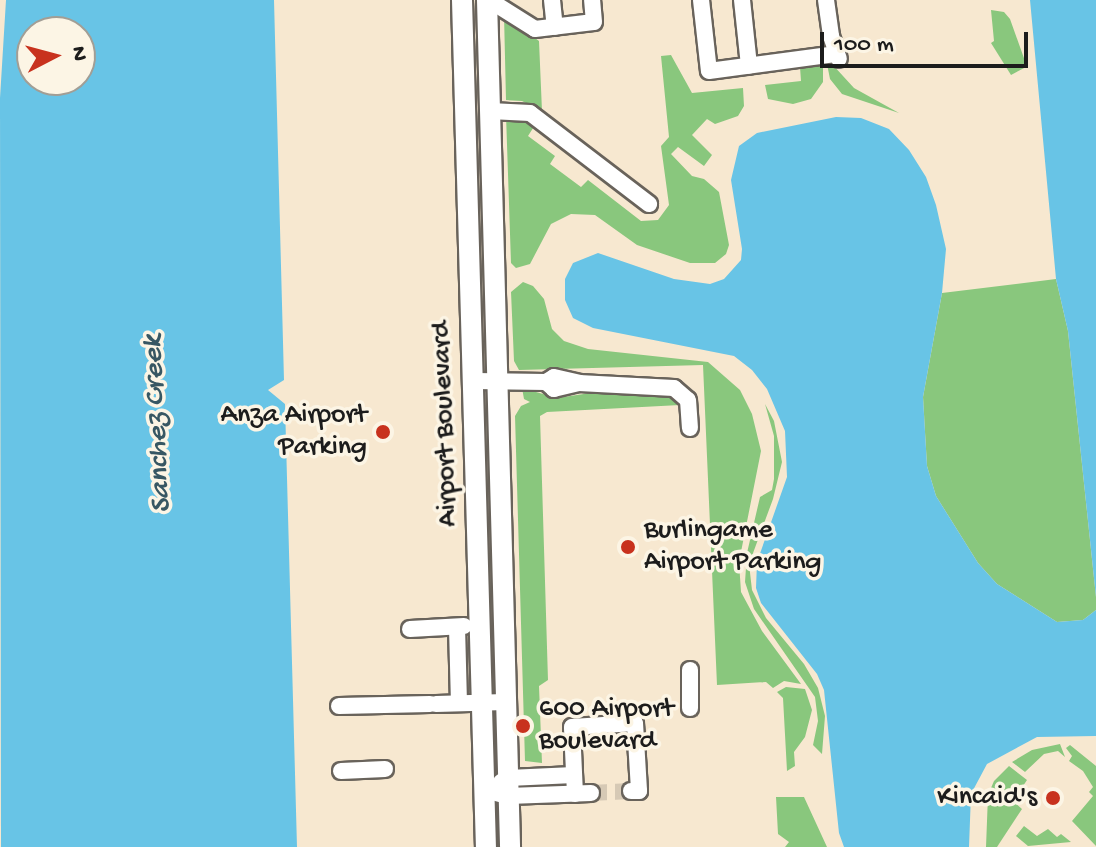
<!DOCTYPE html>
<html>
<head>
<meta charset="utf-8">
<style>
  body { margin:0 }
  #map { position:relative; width:1096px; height:847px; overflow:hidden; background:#f7e8d0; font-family:"Gochi Hand",sans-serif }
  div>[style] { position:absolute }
  .green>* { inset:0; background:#89c77d }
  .water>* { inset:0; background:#68c4e6 }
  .minor-tunnel>* { height:16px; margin-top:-8px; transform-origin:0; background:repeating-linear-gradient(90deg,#d6c9b5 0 16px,transparent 0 24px) }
  .roads { filter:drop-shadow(2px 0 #69635b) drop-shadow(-2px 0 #69635b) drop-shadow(0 2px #69635b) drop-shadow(0 -2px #69635b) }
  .minor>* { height:16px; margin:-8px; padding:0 8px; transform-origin:8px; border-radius:8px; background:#fff }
  .major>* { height:20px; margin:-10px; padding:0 10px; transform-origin:10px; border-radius:10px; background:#fff }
  .dots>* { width:22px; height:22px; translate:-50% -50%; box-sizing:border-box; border:4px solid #fcf5e5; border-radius:50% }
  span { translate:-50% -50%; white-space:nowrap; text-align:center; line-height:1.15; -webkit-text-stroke:7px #fcf5e5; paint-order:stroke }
  .poi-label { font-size:28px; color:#1c1c1c }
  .right { translate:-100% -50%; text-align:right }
  .left { translate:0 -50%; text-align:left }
  .street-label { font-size:28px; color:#1c1c1c }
  .water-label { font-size:30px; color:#375763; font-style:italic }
  .north { position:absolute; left:16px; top:16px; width:80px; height:80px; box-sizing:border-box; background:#fcf5e5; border:2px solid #a29e95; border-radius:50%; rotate:84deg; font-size:22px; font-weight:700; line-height:32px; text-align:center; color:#1c1c1c }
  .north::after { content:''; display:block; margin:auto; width:28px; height:36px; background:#c8321e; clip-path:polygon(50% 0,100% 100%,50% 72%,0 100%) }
  .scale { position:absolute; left:820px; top:32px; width:208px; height:36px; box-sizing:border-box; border:4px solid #1c1c1c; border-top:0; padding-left:10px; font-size:24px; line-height:28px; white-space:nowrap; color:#1c1c1c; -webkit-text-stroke:6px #fcf5e5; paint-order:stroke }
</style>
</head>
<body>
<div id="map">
  <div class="green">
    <div style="clip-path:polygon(991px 10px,1004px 12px,1010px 19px,1025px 61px,1026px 67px,1011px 75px,991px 43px,994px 41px)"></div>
    <div style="clip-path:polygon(504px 15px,539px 41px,542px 111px,522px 101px,506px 100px)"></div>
    <div style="clip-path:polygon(671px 55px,692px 93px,743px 88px,744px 106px,738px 116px,715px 124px,707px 119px,692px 135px,712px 155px,704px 166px,678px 147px,671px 154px,692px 176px,704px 179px,719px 192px,729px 245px,726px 254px,715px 263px,690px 263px,637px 245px,595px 215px,571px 214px,551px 224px,530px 264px,516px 268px,511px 263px,506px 115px,519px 115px,535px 125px,528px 136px,555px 156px,550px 164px,581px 187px,588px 180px,641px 221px,658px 220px,669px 205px,661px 146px,669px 137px,661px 56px)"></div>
    <div style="clip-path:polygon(827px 64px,832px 64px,854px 88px,899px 113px,842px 94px,830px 79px)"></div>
    <div style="clip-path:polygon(823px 65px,823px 82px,811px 99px,793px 104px,768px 99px,765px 85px,801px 81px,800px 67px)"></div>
    <div style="clip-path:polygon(1056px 279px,1068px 331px,1096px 597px,1096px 610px,1083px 620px,1057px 622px,997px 584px,978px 563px,936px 496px,927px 466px,923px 397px,942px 293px)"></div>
    <div style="clip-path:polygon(523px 282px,533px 286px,544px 299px,552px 329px,564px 341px,588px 349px,708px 362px,740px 390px,752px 414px,761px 451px,739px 562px,741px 592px,762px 631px,801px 684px,784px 681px,773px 688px,766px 682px,717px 685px,703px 365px,519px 370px,514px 361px,511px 292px)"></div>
    <div style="clip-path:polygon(522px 388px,557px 398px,597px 392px,669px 395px,680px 405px,547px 412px,540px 416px,548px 680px,539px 686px,542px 763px,525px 761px,515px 416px,521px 406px,530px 402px,524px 399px)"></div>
    <div style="clip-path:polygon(765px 404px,774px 421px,782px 462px,773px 499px,749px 564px,752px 590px,766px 618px,804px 664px,818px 688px,825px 716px,822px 754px,813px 745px,818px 721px,815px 697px,754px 609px,745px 582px,747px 553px,760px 497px,772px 490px,774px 479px,774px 436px)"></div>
    <div style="clip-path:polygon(786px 687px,805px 689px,812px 710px,805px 737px,794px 752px,795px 766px,787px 771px,783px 698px,777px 692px)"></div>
    <div style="clip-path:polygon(1060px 744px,1065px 757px,1058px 751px,1044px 754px,1025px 772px,1012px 762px,1032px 750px)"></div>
    <div style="clip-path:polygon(1070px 745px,1096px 766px,1096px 846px,1072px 821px,1093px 796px,1089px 792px,1093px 787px,1083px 771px,1069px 761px,1072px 756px,1066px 748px)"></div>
    <div style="clip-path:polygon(1009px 766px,1027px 780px,1013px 801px,1022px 809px,997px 847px,986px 847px,988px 795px,994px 781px)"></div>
    <div style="clip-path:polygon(776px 797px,804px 797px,827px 847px,785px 847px,789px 842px,778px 834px)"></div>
    <div style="clip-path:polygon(1024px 826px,1037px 836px,1048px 829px,1057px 837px,1061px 834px,1071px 842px,1028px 846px,1016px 836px)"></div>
  </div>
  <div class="water">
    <div style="clip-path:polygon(evenodd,6px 0,274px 0,284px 380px,268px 390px,285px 404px,297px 847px,1px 847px,0 98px,6px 0,32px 32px,80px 32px,80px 80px,32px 80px,32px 32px)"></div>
    <div style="clip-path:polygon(1030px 0,1096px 0,1096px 597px,1068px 331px,1056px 279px)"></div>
    <div style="clip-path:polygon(836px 117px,861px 118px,889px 129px,909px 150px,926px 177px,936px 205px,946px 249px,942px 293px,923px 397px,927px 466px,936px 496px,978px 563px,997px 584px,1057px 622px,1083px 620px,1096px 610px,1096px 736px,1037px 737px,987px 764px,971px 794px,969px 847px,844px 847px,839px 833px,824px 690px,817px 674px,761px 603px,756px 588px,757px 562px,787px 477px,785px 431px,767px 389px,752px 370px,734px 356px,593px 328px,573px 318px,565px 300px,565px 279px,573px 263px,598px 253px,674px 279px,710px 284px,724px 279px,741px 260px,742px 249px,731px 180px,739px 146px,757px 133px)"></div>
  </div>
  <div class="minor-tunnel">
    <div style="left:591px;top:793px;width:40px;rotate:-2.9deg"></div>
  </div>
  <div class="roads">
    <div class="minor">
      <div style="left:489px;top:0;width:54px;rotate:32.2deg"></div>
      <div style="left:535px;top:29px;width:59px;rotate:-6.8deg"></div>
      <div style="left:594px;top:22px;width:22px;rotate:-95deg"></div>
      <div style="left:552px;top:0;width:27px;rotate:84deg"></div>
      <div style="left:701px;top:0;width:71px;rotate:83.6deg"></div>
      <div style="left:709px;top:71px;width:129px;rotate:-7.6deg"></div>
      <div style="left:742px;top:0;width:66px;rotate:83.9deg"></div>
      <div style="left:826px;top:0;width:36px;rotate:82deg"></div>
      <div style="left:831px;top:36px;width:24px;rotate:71deg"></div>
      <div style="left:490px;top:111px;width:40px;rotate:2.9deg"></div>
      <div style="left:530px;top:113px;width:150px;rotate:37.4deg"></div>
      <div style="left:475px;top:381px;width:71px;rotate:0.8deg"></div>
      <div style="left:546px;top:382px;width:9px;rotate:-32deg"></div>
      <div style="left:554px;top:377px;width:26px;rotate:13deg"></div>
      <div style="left:579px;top:383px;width:26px;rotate:167deg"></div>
      <div style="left:554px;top:389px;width:11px;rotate:-139deg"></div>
      <div style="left:579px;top:383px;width:95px;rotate:3deg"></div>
      <div style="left:674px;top:388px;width:18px;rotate:41deg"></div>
      <div style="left:688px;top:400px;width:28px;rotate:86deg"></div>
      <div style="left:457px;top:627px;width:76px;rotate:88.5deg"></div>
      <div style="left:410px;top:629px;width:54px;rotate:-3.2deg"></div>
      <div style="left:690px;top:670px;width:38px;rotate:90deg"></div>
      <div style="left:436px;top:704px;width:69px;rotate:-1.7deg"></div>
      <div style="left:339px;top:706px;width:91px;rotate:-1.3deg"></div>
      <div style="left:341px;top:771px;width:44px;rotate:-2.6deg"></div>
      <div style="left:501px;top:782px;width:8px;rotate:-30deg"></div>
      <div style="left:508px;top:778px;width:66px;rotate:-2.6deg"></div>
      <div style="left:485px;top:790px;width:24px;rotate:15deg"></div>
      <div style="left:508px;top:796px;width:83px;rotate:-2.1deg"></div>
      <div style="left:575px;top:794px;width:67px;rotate:-92.6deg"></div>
      <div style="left:572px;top:727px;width:63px;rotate:-3.6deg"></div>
      <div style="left:635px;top:723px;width:68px;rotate:86.6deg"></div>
      <div style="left:639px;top:791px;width:8px;rotate:180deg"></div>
    </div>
    <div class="major">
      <div style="left:462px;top:0;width:847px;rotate:88.38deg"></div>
      <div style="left:487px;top:0;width:847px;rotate:88.44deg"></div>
    </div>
  </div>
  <div class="dots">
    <div style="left:383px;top:432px;background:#c8321e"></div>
    <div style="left:628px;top:547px;background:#c8321e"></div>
    <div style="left:523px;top:726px;background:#c8321e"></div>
    <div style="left:1053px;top:798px;background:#c8321e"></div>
  </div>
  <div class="poi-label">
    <span class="right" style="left:367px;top:432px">Anza Airport<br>Parking</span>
    <span class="left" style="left:644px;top:547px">Burlingame<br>Airport Parking</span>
    <span class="left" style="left:539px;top:726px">600 Airport<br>Boulevard</span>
    <span class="right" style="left:1037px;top:798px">Kincaid's</span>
  </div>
  <div class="street-label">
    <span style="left:446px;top:424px;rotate:-92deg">Airport Boulevard</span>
  </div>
  <div class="water-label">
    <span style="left:159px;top:424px;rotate:-93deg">Sanchez Creek</span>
  </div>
  <div class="north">N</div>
  <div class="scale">100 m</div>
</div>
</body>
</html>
